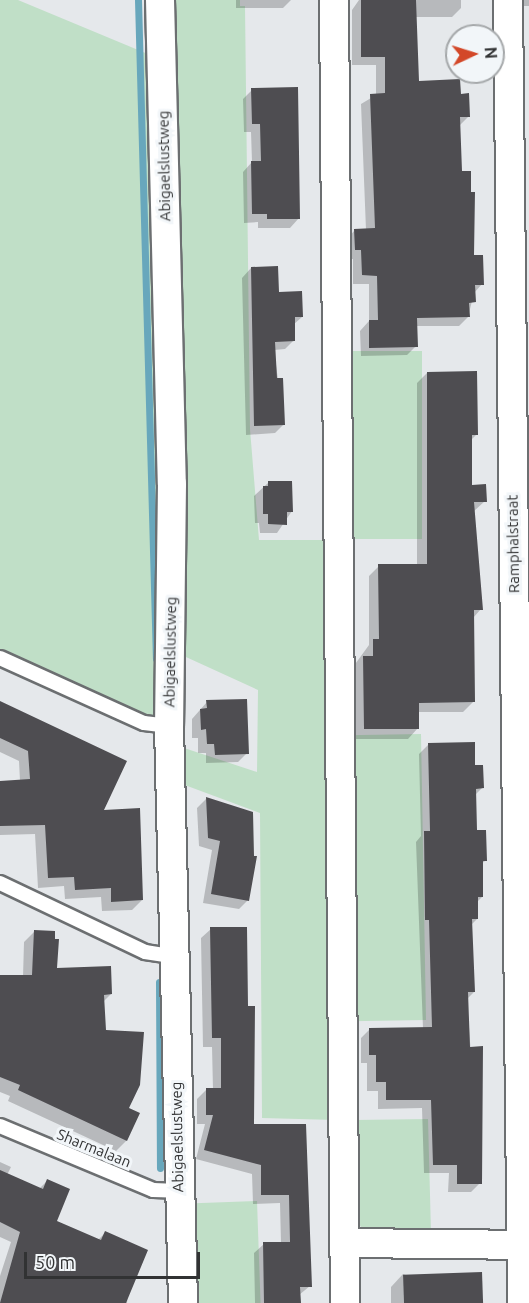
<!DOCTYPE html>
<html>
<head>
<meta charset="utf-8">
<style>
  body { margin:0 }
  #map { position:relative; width:529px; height:1303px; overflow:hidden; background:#e5e8eb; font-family:Ubuntu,sans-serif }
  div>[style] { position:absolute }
  .green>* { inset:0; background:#c0dfc7; transform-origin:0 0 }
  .shadow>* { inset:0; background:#0003 }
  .stream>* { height:7px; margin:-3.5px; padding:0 3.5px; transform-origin:3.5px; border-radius:3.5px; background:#68a7bc }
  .building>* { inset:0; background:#4e4d51; transform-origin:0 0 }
  .roads { filter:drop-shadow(2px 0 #6c6f71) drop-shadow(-2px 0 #6c6f71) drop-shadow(0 2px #6c6f71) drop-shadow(0 -2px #6c6f71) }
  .service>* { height:14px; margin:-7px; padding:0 7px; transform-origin:7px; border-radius:7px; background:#fff }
  .minor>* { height:28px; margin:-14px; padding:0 14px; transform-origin:14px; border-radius:14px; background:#fff }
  span { translate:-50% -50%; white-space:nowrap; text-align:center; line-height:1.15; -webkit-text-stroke:6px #f2f6f9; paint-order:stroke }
  .street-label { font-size:15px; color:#313233 }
  .north { position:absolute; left:445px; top:24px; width:60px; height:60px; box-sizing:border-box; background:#f2f6f9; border:2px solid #a5a8aa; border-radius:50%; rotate:86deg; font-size:16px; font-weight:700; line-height:24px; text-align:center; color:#313233 }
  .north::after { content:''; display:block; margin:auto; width:21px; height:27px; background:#d34829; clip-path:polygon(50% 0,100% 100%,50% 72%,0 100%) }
  .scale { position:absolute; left:24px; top:1252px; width:176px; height:27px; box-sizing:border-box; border:3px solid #313233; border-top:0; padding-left:8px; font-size:18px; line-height:21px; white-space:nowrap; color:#313233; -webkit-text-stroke:4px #f2f6f9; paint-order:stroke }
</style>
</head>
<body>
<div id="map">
  <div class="green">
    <div style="clip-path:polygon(0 0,18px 0,155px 57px,163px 718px,149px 718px,0 651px)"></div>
    <div style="clip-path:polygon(167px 0,240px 0,240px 6px,245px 6px,250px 429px,259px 540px,332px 540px,336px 1120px,262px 1118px,260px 813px,182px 784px,181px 747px,257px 772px,258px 690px,175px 652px)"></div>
    <div style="left:422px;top:351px;width:188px;height:76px;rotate:90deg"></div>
    <div style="left:421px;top:734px;width:286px;height:75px;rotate:89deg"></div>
    <div style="clip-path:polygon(428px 1119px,431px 1233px,374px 1234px,362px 1228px,354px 1218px,354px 1120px)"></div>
    <div style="left:257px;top:1201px;width:102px;height:69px;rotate:88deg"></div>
  </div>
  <div class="shadow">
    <div style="clip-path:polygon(236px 0,291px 0,283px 8px,236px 8px)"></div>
    <div style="clip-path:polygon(359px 0,461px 0,461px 8px,452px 17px,414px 17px,418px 83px,459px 95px,469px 116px,459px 126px,461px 172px,473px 257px,482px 284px,474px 293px,468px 317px,459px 326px,416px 326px,416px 346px,407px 355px,361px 356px,360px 331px,369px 321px,369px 284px,353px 284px,353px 259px,347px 259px,346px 240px,355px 230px,366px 230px,361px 104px,376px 95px,376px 65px,352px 65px,352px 10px)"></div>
    <div style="clip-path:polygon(523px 0,529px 0,529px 13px,529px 6px,523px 6px)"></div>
    <div style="clip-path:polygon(252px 90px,299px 218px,290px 228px,258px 228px,258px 222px,244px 223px,243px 172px,252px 162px,251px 132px,244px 132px,243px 99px)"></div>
    <div style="clip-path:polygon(251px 268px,302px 317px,293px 325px,294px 340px,285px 349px,274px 350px,284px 424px,275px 433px,246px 435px,242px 278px)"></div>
    <div style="clip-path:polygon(427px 373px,476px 435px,470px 441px,471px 486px,485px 501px,473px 512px,481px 609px,473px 618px,473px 702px,463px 712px,418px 712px,418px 728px,408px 739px,354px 739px,353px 667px,369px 645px,369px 576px,379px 566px,417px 565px,417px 383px)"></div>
    <div style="clip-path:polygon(529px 457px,529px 481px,525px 482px,524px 462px)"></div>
    <div style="clip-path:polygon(268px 483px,292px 511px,277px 533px,260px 533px,259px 523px,255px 523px,254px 496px)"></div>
    <div style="clip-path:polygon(0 702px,102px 811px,142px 900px,132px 910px,102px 911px,101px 897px,65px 899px,64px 886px,38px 888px,35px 834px,0 835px,0 783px,20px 781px,19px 761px,0 752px)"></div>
    <div style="clip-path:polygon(207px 702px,247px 753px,238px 762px,206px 763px,206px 753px,198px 753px,198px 738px,192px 738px,192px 719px)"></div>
    <div style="clip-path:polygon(428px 745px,474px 767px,482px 788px,475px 795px,476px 832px,485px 861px,481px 864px,482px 897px,477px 902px,477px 919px,471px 925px,474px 992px,467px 999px,480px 1183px,471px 1192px,448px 1192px,449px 1173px,424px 1173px,422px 1108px,378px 1109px,378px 1091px,367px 1091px,367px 1063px,361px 1063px,361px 1038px,370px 1029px,423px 1029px,416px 842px,421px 836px,419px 754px)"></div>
    <div style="clip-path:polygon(206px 799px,252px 813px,248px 900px,239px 909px,203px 903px,212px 850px,199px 846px,197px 808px)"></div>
    <div style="clip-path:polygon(211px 929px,246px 1007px,252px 1125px,305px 1125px,310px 1286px,299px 1295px,299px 1303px,255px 1303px,254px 1253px,264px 1244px,281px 1243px,280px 1203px,253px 1204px,252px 1174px,196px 1159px,205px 1124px,197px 1124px,197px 1099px,206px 1090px,213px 1090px,212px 1047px,203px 1047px,201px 938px)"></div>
    <div style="clip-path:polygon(34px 932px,56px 970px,111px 994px,103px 1002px,104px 1031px,127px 1109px,126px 1141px,116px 1151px,8px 1101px,10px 1096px,0 1092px,0 976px,23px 977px,24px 942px)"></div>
    <div style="clip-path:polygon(0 1162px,11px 1167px,7px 1175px,39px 1189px,47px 1181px,55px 1222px,98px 1240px,105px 1233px,128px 1293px,127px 1303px,0 1303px,0 1276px,11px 1242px,0 1237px)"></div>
    <div style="clip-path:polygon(403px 1274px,481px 1303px,391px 1303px,391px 1287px)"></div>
  </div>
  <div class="stream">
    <div style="left:138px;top:0;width:659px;rotate:88.44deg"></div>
    <div style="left:159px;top:982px;width:186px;rotate:89.7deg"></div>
  </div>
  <div class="building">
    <div style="clip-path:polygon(361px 0,416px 0,419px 81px,460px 79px,461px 94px,469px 93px,470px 117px,460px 117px,462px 171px,471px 171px,471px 192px,475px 192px,474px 255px,483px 255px,484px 285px,475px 285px,476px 302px,469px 303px,470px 317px,417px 318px,418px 347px,369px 348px,369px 320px,378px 320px,377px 276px,362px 275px,361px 250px,355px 250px,354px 229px,375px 228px,370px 94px,385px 93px,385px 57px,361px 57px)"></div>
    <div style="clip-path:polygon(298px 87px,300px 219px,267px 219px,267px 214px,252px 214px,251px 161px,261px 161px,260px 124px,252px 124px,251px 88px)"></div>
    <div style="clip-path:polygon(278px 266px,279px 292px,302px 291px,303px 317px,295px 317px,295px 341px,275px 342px,277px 378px,283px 378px,285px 425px,254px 426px,251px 267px)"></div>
    <div style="clip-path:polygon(477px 371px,478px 435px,472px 435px,472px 485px,486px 484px,487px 502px,474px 502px,483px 610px,474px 610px,475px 702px,419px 703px,419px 729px,364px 729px,363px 656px,373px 656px,373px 639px,379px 639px,378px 564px,427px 564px,427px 372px)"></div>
    <div style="clip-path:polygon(268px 481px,292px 481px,293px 512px,287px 512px,287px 525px,268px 524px,268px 514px,263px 514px,263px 486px,268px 486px)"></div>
    <div style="clip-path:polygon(247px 699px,249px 754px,215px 755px,214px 744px,207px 744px,206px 729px,201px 730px,200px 709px,207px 708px,206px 700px)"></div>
    <div style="clip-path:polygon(0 701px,127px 761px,104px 810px,140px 808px,143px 900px,111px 902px,111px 888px,75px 890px,74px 877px,48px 878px,45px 825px,0 826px,0 781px,30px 779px,28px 751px,0 738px)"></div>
    <div style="clip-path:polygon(475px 742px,475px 765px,483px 765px,484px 788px,476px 789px,477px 830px,486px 830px,487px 861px,483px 861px,483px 897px,478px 897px,478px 919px,472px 919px,475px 992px,468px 992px,470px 1047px,483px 1046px,482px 1184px,457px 1184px,457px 1165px,433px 1165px,431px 1100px,386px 1100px,386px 1082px,376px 1082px,376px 1055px,369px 1055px,369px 1028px,432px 1027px,429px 920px,425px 920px,424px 831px,430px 831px,428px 743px)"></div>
    <div style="clip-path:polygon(206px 797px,253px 812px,254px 856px,257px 856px,249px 901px,211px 894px,220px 841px,208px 838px)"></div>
    <div style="clip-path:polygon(210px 927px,247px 927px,248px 1006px,255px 1006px,254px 1124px,306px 1124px,312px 1287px,300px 1287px,301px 1303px,264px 1303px,263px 1242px,290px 1242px,289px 1195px,261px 1195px,261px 1165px,204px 1150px,213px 1115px,206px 1115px,206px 1088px,221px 1088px,221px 1038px,212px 1038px)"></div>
    <div style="clip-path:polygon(34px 930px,55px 931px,55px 939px,59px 939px,57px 968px,111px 966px,112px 994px,104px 995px,106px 1030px,144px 1032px,140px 1085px,129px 1108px,140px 1113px,127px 1141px,18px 1090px,20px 1085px,0 1077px,0 975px,32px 975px)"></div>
    <div style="clip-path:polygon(0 1170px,43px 1189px,47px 1179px,70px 1189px,57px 1221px,101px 1240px,105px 1231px,148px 1250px,126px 1303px,0 1303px,20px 1232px,0 1222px)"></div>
    <div style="left:482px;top:1272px;width:31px;height:79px;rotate:88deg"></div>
  </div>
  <div class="roads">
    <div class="service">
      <div style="left:0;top:658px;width:158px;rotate:24.3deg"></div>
      <div style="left:144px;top:723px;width:25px;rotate:7deg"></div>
      <div style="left:0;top:883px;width:161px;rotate:25.4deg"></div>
      <div style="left:145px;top:952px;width:30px;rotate:9deg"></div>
      <div style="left:0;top:1126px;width:166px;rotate:22.7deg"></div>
      <div style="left:153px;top:1190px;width:25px;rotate:2deg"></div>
    </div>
    <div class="minor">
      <div style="left:160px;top:0;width:484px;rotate:88.6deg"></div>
      <div style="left:172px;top:484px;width:242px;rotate:90.7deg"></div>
      <div style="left:169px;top:726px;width:577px;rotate:88.61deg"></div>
      <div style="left:334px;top:0;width:1303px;rotate:89.52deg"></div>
      <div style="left:508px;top:0;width:1303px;rotate:89.38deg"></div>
      <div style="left:344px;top:1243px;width:177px;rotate:0.6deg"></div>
    </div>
  </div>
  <div class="street-label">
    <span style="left:164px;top:166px;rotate:-91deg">Abigaelslustweg</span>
    <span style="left:513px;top:544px;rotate:-91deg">Ramphalstraat</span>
    <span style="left:170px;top:652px;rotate:-89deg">Abigaelslustweg</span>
    <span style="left:177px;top:1137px;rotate:-91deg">Abigaelslustweg</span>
    <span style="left:94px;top:1148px;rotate:22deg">Sharmalaan</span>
  </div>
  <div class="north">N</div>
  <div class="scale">50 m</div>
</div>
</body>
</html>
